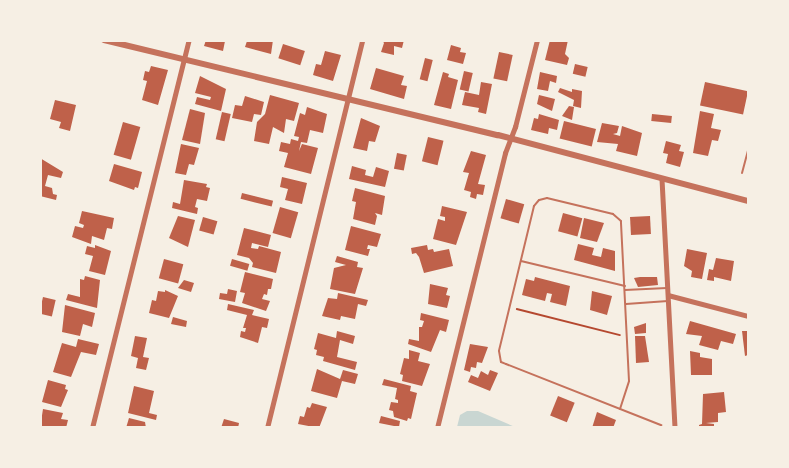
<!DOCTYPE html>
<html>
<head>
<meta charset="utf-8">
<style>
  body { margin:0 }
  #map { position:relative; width:789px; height:468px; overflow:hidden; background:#f6efe4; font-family:Poppins,sans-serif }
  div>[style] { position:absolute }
  .water>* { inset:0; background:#c9d6d2 }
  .building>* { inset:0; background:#bf614a; transform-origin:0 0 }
  .path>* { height:1.5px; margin:-0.75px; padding:0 0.75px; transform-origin:0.75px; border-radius:0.75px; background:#b5482f }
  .service>* { height:2px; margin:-1px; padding:0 1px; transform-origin:1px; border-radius:1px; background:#c5725c }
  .minor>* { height:4.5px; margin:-2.25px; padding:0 2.25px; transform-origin:2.25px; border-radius:2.25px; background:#c5725c }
  .tertiary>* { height:6px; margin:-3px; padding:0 3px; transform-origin:3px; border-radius:3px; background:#c5725c }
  span { translate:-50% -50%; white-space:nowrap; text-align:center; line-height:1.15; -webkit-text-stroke:4.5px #f6efe4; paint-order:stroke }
  .frame { position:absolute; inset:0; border:42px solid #f6efe4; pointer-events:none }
</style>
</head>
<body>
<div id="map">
  <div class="water">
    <div style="clip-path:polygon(467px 411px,478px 411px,515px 427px,457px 427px,460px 415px)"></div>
  </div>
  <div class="building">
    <div style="clip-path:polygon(206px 40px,225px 41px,223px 51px,204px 46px)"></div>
    <div style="clip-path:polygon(259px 40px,273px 40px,271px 54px,245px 47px,247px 41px)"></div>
    <div style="clip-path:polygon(382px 40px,404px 40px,402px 48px,394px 46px,394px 55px,381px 52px,384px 43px)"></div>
    <div style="clip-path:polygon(550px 40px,568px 40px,565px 54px,569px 58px,567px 65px,545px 60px)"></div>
    <div style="left:283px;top:44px;width:23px;height:15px;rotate:18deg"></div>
    <div style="clip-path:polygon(451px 45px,461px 48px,460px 52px,466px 53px,463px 64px,447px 60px)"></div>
    <div style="clip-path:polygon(325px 51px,341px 55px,333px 81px,313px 75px,316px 64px,321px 65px)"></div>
    <div style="left:499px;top:52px;width:14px;height:27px;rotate:12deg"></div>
    <div style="left:425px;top:58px;width:8px;height:22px;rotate:14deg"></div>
    <div style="left:575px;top:64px;width:13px;height:10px;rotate:13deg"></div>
    <div style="clip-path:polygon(151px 66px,168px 70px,158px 105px,142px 100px,147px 81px,143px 80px,145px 71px,149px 72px)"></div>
    <div style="clip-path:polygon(376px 68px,404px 76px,401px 85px,407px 86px,404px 99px,370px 89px)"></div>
    <div style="left:464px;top:71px;width:9px;height:19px;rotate:13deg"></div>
    <div style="clip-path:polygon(443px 72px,449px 74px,448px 77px,458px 80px,451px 109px,434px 105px)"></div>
    <div style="clip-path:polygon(540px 72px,557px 76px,556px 83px,550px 81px,548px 91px,537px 89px)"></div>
    <div style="clip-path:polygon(200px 76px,226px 89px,221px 111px,195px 104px,197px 97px,210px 100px,211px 97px,195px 93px)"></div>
    <div style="clip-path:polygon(481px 82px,492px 84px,486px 114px,478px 112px,479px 108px,462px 105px,465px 92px,479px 95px)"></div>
    <div style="left:705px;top:82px;width:44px;height:24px;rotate:12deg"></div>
    <div style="clip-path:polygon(560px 88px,572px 92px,572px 89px,582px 91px,581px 108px,573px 106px,574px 100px,558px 92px)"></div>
    <div style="clip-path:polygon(270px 95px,299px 103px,294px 121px,286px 119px,284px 133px,273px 127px,269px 144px,254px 141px,257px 122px,265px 114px)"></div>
    <div style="clip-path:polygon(539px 95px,555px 99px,552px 111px,537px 104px)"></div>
    <div style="clip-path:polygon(245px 96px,264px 102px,261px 115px,254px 114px,252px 122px,232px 118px,235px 105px,242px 106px)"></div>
    <div style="clip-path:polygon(55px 100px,76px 105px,70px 131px,59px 128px,61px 122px,50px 119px)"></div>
    <div style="clip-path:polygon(569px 106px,574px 107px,572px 120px,562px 116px)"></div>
    <div style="clip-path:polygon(307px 107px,327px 114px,323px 133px,310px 130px,307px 143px,301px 142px,299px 151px,302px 144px,318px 148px,311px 174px,284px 167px,288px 153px,279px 151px,281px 142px,290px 144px,291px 139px,298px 141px,299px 137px,294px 136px,300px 113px,305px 115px)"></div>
    <div style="clip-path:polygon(190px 109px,205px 113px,200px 144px,182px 140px)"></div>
    <div style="clip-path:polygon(700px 111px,714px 114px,711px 128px,721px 130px,718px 141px,712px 140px,708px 156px,693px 153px)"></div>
    <div style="left:222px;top:112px;width:9px;height:28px;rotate:13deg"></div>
    <div style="clip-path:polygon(539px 114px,559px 120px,557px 130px,549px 128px,548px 134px,531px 130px,534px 118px,538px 119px)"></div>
    <div style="left:652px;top:114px;width:20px;height:7px;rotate:6deg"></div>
    <div style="clip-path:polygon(361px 118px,380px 126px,375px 142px,369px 141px,367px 151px,353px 148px)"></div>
    <div style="left:564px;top:121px;width:33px;height:18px;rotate:14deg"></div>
    <div style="left:123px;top:122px;width:18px;height:34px;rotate:16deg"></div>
    <div style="clip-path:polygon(602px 123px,619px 126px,617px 133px,613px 134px,620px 136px,622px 126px,642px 133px,637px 156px,616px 151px,618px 144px,597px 142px)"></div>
    <div style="left:428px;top:137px;width:16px;height:25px;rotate:14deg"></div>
    <div style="clip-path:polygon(666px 141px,681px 145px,679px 151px,684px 152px,680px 167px,666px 163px,668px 154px,663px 153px)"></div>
    <div style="clip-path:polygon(181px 144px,199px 148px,194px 165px,189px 164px,186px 175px,175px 173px)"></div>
    <div style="clip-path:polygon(471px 151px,486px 155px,478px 184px,485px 185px,483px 195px,477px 194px,476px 199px,470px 197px,471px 192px,464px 190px,469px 173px,463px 172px)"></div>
    <div style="left:397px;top:153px;width:10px;height:16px;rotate:11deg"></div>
    <div style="clip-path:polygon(40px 158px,63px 172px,61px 178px,48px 175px,45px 186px,52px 188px,53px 194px,57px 195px,56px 200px,40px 196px)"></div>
    <div style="clip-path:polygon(114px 164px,142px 172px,138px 188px,135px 187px,134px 190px,109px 181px)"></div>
    <div style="clip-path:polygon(352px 166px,366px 170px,365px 175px,373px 177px,376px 167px,389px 171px,385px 187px,349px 179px)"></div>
    <div style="clip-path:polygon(282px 177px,307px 183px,302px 204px,285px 200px,288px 189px,280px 187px)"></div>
    <div style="clip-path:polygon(184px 180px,207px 184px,206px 187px,210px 188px,207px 201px,197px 199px,195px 207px,198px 208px,197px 214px,172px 208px,173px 202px,180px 204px)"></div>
    <div style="clip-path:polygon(355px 188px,385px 196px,382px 215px,375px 213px,377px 216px,375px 225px,353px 219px,356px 202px,352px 201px)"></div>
    <div style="left:242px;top:193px;width:32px;height:6px;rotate:14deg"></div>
    <div style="left:506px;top:199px;width:19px;height:20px;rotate:16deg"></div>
    <div style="clip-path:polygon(442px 206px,467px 212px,456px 245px,433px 239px,438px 219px,445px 221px,445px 217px,440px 216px)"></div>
    <div style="left:280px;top:207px;width:19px;height:27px;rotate:16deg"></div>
    <div style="clip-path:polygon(82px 211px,114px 218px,112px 229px,107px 228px,104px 240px,92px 236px,91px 244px,72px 237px,75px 226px,83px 228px,84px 225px,79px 223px)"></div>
    <div style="left:563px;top:213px;width:20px;height:19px;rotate:15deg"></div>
    <div style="clip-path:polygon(178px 216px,195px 220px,188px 247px,169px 238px)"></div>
    <div style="left:650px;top:216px;width:18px;height:20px;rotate:87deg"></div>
    <div style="left:203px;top:217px;width:15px;height:14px;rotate:16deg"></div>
    <div style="clip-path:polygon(584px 218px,604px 223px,597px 242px,580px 238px)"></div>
    <div style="clip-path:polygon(351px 226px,381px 234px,377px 247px,368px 245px,367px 249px,370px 249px,368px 256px,345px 250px)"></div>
    <div style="clip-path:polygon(244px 228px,271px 235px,268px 247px,252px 243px,251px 248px,258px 249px,259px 246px,281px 252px,276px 273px,252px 267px,253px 263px,249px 258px,237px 255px)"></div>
    <div style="clip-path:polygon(578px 244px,594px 248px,592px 255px,601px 257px,603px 248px,615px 251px,615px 271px,574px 260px)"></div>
    <div style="clip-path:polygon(95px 245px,111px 251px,105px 275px,89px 271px,93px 256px,85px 254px,87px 246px,95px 248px)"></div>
    <div style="clip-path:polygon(427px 245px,428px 250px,433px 249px,434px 252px,449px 249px,453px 266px,424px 273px,419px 257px,416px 253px,412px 254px,411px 248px)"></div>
    <div style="clip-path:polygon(687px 249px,707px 253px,702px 279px,691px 277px,692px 271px,684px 266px)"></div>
    <div style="clip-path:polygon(337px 256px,358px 262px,357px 267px,363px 268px,355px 294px,330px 289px,334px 268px,346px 265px,335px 262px)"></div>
    <div style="clip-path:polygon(716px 258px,734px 261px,731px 281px,714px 277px,714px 281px,707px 280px,709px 269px,713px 270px)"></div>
    <div style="left:164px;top:259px;width:20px;height:20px;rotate:15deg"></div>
    <div style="left:232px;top:259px;width:18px;height:7px;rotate:16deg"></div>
    <div style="clip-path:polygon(245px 272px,273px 279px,271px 289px,268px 289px,267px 295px,264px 294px,262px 299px,270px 301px,266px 311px,242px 303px,245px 293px,240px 292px)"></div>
    <div style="clip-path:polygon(85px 276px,100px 280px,97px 308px,66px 300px,68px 294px,80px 297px,80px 279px,84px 280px)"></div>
    <div style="clip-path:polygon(535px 277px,570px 286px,566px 306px,550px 302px,552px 294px,547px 293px,545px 301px,522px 295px,526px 279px,534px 281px)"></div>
    <div style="clip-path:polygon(640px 277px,657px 277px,658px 285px,638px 287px,634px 278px)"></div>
    <div style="clip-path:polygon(184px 280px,194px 283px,191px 292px,178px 288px)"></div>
    <div style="clip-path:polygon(430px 284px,448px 288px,446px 295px,450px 296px,447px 308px,428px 304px)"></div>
    <div style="clip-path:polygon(228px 289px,237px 291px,235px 302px,219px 299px,220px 293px,227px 294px)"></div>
    <div style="clip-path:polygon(165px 290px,178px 296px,169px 318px,149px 313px,152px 300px,156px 301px,158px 291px,165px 292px)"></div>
    <div style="clip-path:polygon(592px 291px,612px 296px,607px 315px,590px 310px)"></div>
    <div style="clip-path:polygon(338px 293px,368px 300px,366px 306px,358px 304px,355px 319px,341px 316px,340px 320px,322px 316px,328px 298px,337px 299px)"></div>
    <div style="left:43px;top:297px;width:13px;height:17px;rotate:13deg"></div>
    <div style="clip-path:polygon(228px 304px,254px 310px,252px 315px,269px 319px,267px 328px,262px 327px,258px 343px,240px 337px,241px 331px,245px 332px,246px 328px,243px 328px,247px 315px,227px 310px)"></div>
    <div style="clip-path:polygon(65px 305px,95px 313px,92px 327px,83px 324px,80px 336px,62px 332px)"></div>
    <div style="clip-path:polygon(421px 313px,449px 320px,446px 332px,440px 330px,431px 352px,408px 344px,409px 339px,419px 341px,419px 327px,422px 327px,424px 321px,420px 320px)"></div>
    <div style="clip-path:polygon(173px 317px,187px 321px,186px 327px,171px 324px)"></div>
    <div style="clip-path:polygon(690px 321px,736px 334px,733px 344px,721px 341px,718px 350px,699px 345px,702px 336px,686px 334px)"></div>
    <div style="clip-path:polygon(646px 323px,646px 333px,635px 334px,634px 327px)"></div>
    <div style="clip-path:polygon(337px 331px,355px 336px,353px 344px,340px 340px,337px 357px,357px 362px,355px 370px,323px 361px,324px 357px,316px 355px,317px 350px,314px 349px,318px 333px,336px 338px)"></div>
    <div style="clip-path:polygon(742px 331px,748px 331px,748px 355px,745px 356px)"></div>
    <div style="clip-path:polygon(135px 336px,147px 338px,143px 357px,149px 358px,146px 370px,136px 368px,138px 358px,131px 356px)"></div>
    <div style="clip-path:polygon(635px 336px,645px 336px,649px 362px,636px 363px)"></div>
    <div style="clip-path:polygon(78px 339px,99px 344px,96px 355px,81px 352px,71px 377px,53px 372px,62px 343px,76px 347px)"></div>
    <div style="clip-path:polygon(470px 344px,488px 347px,482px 363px,477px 362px,476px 368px,471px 367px,470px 372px,464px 370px)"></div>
    <div style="clip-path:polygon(409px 350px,420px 353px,418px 361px,430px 364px,422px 386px,402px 381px,403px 375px,400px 374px,404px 358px,409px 359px)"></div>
    <div style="clip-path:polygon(690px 351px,700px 353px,700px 357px,712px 359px,712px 375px,691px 375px)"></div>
    <div style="clip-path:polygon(317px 369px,340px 379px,343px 370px,358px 374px,355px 384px,342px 381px,337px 398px,311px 391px)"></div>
    <div style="clip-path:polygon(490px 370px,498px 373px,490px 391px,468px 382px,471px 375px,478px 378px,481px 371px,488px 375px)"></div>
    <div style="clip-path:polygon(384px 379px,411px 386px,410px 391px,417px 393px,411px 419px,408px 418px,407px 421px,394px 417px,393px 411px,389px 410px,391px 402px,398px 403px,398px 400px,395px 399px,397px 388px,382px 385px)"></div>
    <div style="clip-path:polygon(48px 380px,66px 385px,65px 389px,68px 390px,61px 407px,42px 402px)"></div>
    <div style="clip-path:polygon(134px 386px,154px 391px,149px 413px,157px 415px,156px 420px,128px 413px)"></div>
    <div style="clip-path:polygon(724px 392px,726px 412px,718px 413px,718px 422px,706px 423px,714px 424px,714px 428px,699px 428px,699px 425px,702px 424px,703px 394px)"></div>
    <div style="left:558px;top:396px;width:18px;height:21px;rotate:22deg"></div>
    <div style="clip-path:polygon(312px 403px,327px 407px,319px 428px,298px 424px,300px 416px,304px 417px,307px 407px,310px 408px)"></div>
    <div style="clip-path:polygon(43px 409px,63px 413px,61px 419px,68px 420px,66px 428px,40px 428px)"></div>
    <div style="clip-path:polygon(597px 412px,616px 420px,613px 428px,592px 428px)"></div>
    <div style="clip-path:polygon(381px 416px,400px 421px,399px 427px,379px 423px)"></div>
    <div style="clip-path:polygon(129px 418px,145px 422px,146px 428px,126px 428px)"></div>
    <div style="clip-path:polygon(224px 419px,239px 423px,238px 428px,221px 428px)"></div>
  </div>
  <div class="path">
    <div style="left:517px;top:309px;width:106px;rotate:14.2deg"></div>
  </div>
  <div class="service">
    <div style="left:742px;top:173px;width:23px;rotate:-75deg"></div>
    <div style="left:521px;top:261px;width:107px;rotate:13.5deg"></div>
    <div style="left:625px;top:290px;width:42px;rotate:-2.7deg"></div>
    <div style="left:626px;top:304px;width:42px;rotate:-4.1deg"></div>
    <div style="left:620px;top:409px;width:29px;rotate:-72deg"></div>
    <div style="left:629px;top:381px;width:160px;rotate:-92.9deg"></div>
    <div style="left:621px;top:221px;width:11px;rotate:-139deg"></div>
    <div style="left:613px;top:214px;width:68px;rotate:-166.4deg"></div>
    <div style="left:547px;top:198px;width:8px;rotate:166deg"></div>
    <div style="left:539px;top:200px;width:8px;rotate:130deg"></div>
    <div style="left:534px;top:206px;width:149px;rotate:103.6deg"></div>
    <div style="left:499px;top:351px;width:11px;rotate:80deg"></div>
    <div style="left:501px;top:362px;width:5px;rotate:22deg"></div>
    <div style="left:506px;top:364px;width:167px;rotate:21.5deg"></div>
  </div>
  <div class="minor">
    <div style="left:662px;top:179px;width:249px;rotate:87deg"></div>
    <div style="left:668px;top:295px;width:83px;rotate:14.7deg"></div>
    <div style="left:92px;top:428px;width:400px;rotate:-76deg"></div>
    <div style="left:267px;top:428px;width:399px;rotate:-76.2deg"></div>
    <div style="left:437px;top:428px;width:283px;rotate:-76.1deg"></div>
    <div style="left:505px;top:153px;width:28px;rotate:-69deg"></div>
    <div style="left:515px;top:127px;width:90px;rotate:-75.8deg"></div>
  </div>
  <div class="tertiary">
    <div style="left:104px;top:40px;width:405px;rotate:13.6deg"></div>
    <div style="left:498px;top:135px;width:259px;rotate:14.8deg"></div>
  </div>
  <div class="frame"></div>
</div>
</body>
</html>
